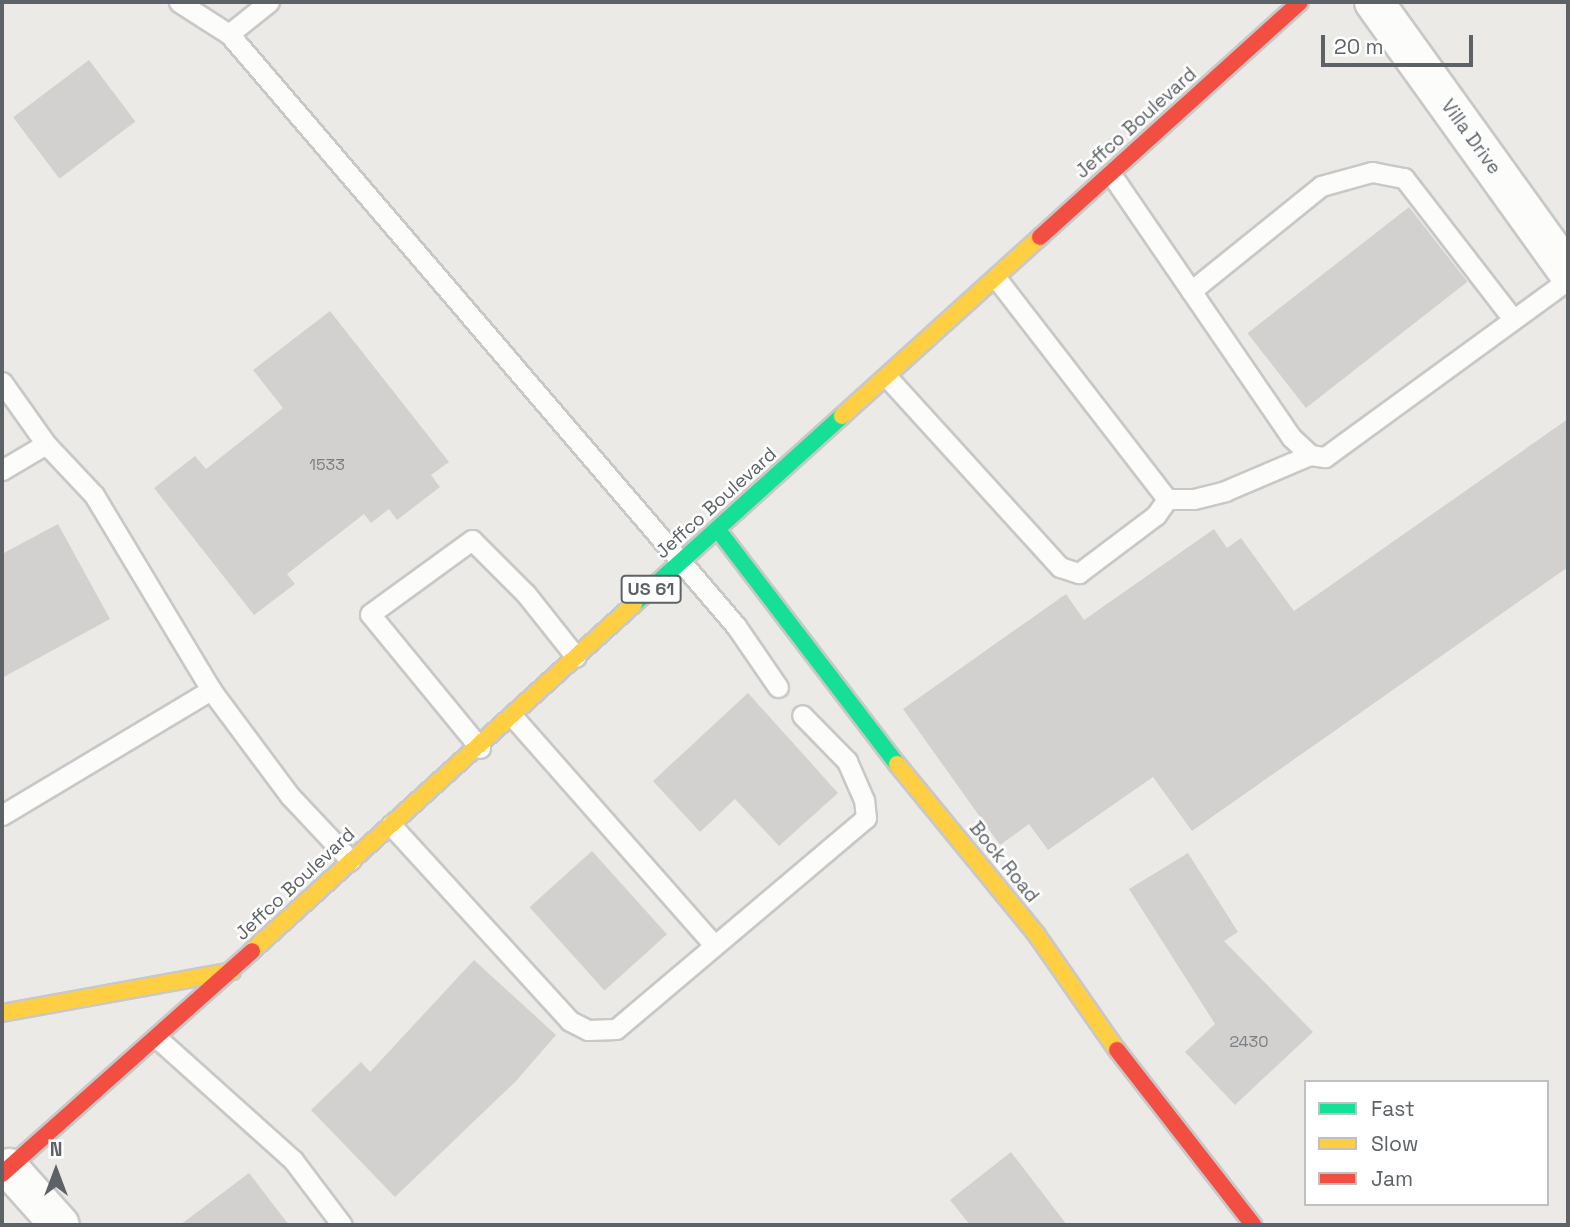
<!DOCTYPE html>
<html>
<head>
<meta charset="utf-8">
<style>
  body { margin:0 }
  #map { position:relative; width:1570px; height:1227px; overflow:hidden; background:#eceae7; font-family:"Space Grotesk",sans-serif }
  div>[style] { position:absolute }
  .building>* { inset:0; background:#d3d1d0; transform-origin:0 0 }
  .roads { filter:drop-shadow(2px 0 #c8c8c8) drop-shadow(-2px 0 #c8c8c8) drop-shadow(0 2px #c8c8c8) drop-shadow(0 -2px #c8c8c8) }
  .lane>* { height:19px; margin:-9.5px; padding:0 9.5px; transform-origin:9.5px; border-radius:9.5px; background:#fcfcfb }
  .street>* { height:38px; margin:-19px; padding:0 19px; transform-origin:19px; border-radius:19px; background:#fcfcfb }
  .fast>* { height:16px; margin:-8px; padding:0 8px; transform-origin:8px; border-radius:8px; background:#16e098 }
  .slow>* { height:16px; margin:-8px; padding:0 8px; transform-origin:8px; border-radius:8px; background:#ffcf43 }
  .jam>* { height:16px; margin:-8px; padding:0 8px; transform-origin:8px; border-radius:8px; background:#f24e42 }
  span { translate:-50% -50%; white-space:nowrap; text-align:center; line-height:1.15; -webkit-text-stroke:5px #fff; paint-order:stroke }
  .number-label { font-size:16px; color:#7b7f82 }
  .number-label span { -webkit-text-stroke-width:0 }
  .shield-label span { padding:2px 5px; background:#fff; border:2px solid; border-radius:5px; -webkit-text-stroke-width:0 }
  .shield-label { font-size:18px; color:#5c6266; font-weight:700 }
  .street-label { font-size:19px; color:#5c6266 }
  .frame { position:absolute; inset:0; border:4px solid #5c6266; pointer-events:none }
  .legend { position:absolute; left:1304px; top:1080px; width:245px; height:126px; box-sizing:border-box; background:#fff; border:2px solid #bec0c2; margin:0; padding:9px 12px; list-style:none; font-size:21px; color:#5c6266 }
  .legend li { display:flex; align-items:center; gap:14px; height:35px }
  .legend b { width:35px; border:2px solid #bec0c2 }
  .north { position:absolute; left:21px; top:1136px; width:70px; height:70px; -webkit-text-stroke:5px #fff; paint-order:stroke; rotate:0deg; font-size:19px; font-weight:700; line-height:28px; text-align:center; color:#5c6266 }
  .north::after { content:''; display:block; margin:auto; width:24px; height:32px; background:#5c6266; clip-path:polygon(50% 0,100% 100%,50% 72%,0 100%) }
  .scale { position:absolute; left:1321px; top:35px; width:152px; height:32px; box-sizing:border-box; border:4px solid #5c6266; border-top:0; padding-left:9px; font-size:21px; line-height:24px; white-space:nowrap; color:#5c6266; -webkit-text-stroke:5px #fff; paint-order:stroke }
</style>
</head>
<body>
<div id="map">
  <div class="building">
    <div style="left:89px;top:60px;width:77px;height:95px;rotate:53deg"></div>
    <div style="left:1409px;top:207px;width:95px;height:205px;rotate:52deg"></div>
    <div style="clip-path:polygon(330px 311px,449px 462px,431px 475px,440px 487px,397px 520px,389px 509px,371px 523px,364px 514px,287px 574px,295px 584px,254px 615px,154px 488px,195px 456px,206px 469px,283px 408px,253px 370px)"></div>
    <div style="clip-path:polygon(1568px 419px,1568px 567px,1192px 831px,1153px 777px,1048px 850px,1029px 824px,1000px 845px,903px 709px,1066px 594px,1084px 620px,1214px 529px,1227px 548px,1241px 538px,1294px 611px)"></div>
    <div style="clip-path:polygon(58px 524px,110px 619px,2px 678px,2px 554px)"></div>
    <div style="clip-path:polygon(748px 693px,838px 793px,779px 846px,735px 799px,700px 832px,653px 781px)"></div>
    <div style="left:592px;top:851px;width:112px;height:84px;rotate:48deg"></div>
    <div style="clip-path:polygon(1188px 853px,1238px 932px,1224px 941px,1313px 1032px,1235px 1105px,1185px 1052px,1215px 1024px,1129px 889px)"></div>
    <div style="clip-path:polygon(474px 960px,556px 1035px,516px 1081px,395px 1197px,311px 1110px,361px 1062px,370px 1072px)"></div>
    <div style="clip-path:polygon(1011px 1152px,1067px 1225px,970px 1225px,950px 1200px)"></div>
    <div style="clip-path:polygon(249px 1173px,289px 1225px,180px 1225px)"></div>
  </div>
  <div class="roads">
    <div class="lane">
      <div style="left:179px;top:2px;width:59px;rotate:32.6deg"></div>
      <div style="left:229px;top:34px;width:779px;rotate:49.42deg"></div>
      <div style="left:736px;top:626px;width:74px;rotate:55.5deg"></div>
      <div style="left:229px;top:34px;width:51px;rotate:-38.7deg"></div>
      <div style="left:1111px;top:174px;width:319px;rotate:55.6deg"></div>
      <div style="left:1291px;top:437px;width:26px;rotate:43deg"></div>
      <div style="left:1310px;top:455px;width:15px;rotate:8deg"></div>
      <div style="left:1325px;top:457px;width:301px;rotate:-36.1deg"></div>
      <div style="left:1191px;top:291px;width:167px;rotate:-38.9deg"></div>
      <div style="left:1321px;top:186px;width:53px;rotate:-15.4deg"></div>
      <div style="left:1372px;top:172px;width:33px;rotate:11deg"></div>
      <div style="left:1404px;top:178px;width:178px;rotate:52.3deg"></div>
      <div style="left:887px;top:377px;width:257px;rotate:47.7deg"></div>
      <div style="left:1060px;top:567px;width:20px;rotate:18deg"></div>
      <div style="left:1079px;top:573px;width:96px;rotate:-37deg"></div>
      <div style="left:1156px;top:515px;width:19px;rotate:-55deg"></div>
      <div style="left:1167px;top:499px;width:279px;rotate:-127.7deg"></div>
      <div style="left:2px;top:382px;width:76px;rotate:54.6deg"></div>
      <div style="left:2px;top:470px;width:51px;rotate:-30.6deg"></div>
      <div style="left:46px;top:444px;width:70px;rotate:46.7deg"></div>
      <div style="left:94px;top:495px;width:227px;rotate:59deg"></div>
      <div style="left:211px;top:690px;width:132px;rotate:53.3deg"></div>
      <div style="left:290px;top:796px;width:88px;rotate:46.8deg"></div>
      <div style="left:1167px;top:499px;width:27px"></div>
      <div style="left:1194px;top:499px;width:32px;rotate:-14deg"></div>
      <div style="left:1225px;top:491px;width:92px;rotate:-23deg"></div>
      <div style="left:514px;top:718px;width:303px;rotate:48.6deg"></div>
      <div style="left:480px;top:748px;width:173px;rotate:-129.4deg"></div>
      <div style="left:370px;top:614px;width:126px;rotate:-36deg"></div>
      <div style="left:472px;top:540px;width:76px;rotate:45deg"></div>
      <div style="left:526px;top:594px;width:80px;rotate:51.6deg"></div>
      <div style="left:2px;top:815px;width:244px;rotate:-30.9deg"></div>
      <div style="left:391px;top:825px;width:265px;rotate:47.6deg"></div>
      <div style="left:570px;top:1021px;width:20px;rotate:27deg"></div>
      <div style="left:588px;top:1030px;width:28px;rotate:-2deg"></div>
      <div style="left:616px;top:1029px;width:327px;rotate:-40.2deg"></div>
      <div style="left:866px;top:818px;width:18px;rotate:-96deg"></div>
      <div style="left:864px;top:800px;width:43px;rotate:-113.6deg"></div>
      <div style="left:847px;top:761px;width:64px;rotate:-134.4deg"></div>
      <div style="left:157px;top:1038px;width:183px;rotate:41.9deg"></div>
      <div style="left:293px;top:1160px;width:81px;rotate:53deg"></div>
    </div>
    <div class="street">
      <div style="left:1374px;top:2px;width:332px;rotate:54.3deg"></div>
      <div style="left:9px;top:1168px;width:76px;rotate:48.2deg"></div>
    </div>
    <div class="fast">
      <div style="left:718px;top:530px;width:295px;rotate:52.6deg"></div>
      <div style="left:634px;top:604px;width:280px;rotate:-42.1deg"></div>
    </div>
    <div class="slow">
      <div style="left:842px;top:416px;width:267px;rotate:-42.1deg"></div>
      <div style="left:897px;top:764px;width:220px;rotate:50.7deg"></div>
      <div style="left:1036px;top:934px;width:141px;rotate:55.1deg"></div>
      <div style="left:252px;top:951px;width:516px;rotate:-42.25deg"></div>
      <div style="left:2px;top:1013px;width:234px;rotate:-10.3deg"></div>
    </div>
    <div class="jam">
      <div style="left:1040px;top:237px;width:350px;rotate:-42.1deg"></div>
      <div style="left:1117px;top:1050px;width:222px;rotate:52.1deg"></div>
      <div style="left:2px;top:1174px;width:335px;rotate:-41.7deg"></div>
    </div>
  </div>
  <div class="number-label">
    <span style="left:327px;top:465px">1533</span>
    <span style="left:1249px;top:1042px">2430</span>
  </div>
  <div class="shield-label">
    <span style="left:651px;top:589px">US 61</span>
  </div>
  <div class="street-label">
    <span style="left:1136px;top:123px;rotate:-42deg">Jeffco Boulevard</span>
    <span style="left:1471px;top:137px;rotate:54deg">Villa Drive</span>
    <span style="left:716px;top:503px;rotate:-42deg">Jeffco Boulevard</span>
    <span style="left:1004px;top:862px;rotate:51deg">Bock Road</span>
    <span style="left:295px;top:884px;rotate:-43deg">Jeffco Boulevard</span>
  </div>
  <div class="frame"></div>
  <ul class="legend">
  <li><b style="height:9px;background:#16e098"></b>Fast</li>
  <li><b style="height:9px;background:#ffcf43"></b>Slow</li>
  <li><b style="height:9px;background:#f24e42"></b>Jam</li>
  </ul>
  <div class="north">N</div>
  <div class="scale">20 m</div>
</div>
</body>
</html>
